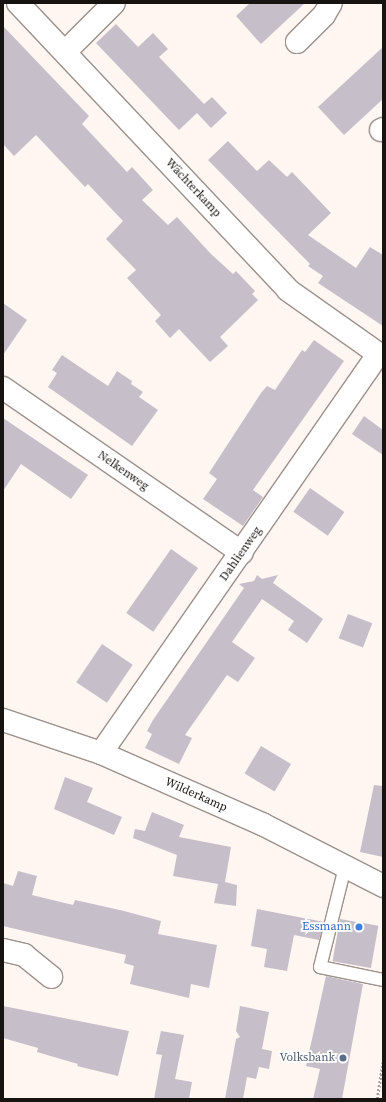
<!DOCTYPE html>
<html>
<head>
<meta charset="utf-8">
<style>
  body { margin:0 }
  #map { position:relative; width:386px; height:1102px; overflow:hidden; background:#fff5f1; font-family:"Source Serif 4",serif }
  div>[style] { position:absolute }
  .building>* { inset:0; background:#c6bfc9; transform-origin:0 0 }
  .path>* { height:2.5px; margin-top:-1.25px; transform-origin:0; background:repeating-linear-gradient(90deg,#a69e9b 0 2px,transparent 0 4px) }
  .roads { filter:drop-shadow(1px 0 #9c918c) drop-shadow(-1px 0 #9c918c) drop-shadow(0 1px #9c918c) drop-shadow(0 -1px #9c918c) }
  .lane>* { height:12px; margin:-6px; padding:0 6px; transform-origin:6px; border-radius:6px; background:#fff }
  .street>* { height:22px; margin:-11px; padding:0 11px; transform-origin:11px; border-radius:11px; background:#fff }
  .dots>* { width:11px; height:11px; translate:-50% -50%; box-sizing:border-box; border:2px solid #fff; border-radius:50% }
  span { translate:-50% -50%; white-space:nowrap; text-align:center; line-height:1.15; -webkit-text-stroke:3.5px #fff; paint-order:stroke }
  .street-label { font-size:12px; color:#171311 }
  .shop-label { font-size:12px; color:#366cbe }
  .right { translate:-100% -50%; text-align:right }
  .service-label { font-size:12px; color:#4e5e75 }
  .frame { position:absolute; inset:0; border:4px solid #171311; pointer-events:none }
</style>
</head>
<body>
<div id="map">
  <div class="building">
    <div style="clip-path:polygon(250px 3px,305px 3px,261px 44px,236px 16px)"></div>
    <div style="clip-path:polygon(116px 24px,138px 47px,153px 33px,168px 49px,159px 57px,204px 104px,212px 97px,227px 113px,211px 128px,197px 113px,179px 130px,96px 43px)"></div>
    <div style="clip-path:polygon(3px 26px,89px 116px,82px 124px,127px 172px,132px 167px,153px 190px,142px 200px,168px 225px,177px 217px,211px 254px,233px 274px,236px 271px,255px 291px,252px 294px,258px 300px,220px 337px,228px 346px,210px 362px,179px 329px,170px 338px,155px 321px,161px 315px,127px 278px,136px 270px,106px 239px,123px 221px,88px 184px,85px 187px,36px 135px,14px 156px,3px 144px)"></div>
    <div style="clip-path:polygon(383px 47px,383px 99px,344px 135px,318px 107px)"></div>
    <div style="clip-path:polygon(228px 141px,257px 171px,269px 160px,287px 177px,292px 172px,331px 213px,308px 235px,356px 268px,370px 247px,383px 255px,383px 326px,318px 283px,323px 276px,308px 266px,310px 264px,208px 160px)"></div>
    <div style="clip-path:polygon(3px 303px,27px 320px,3px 355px)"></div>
    <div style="clip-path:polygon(314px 340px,344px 361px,253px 490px,263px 497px,243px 526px,203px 499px,217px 479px,209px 473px,261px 393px,267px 386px,275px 390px,302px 350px,305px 352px)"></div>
    <div style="clip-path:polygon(62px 355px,108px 386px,117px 371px,132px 381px,131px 384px,143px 392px,139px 397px,158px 410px,132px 446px,48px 387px,57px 373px,52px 370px)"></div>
    <div style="clip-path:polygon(364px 416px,383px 430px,383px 455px,352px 434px)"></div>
    <div style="clip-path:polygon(3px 418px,88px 475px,71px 499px,21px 464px,3px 491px)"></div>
    <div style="left:310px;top:488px;width:42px;height:29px;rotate:35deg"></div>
    <div style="left:171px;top:549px;width:33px;height:78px;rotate:35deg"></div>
    <div style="clip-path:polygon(257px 575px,262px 579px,278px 575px,273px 583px,323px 619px,307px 643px,288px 630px,294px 621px,262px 599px,232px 642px,255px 658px,238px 682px,227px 675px,185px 735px,192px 738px,179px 764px,145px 748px,152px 734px,147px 731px,153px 720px,244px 588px,239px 584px,254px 581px)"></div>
    <div style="left:348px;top:614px;width:26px;height:26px;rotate:21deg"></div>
    <div style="left:102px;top:644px;width:37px;height:46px;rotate:34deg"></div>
    <div style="left:261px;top:746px;width:35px;height:32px;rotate:31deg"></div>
    <div style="clip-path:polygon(65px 777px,93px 788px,87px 802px,122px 817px,114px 835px,54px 809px)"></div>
    <div style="clip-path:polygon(374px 785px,383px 786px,383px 857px,360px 852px)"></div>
    <div style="clip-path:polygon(152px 812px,184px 825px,179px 837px,231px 847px,225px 882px,237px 885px,236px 906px,214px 903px,218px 884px,173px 876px,177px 855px,133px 838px,135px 829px,145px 831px)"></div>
    <div style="clip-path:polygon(18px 871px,37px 876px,32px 895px,73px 905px,75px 900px,124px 911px,161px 921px,158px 934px,217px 945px,209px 988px,191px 984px,189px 998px,130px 984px,134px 966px,124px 963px,126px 955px,3px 926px,3px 883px,13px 886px)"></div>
    <div style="clip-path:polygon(257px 909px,324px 922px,319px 940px,294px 935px,287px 971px,264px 967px,267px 949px,251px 946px)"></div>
    <div style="left:340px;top:919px;width:39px;height:43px;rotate:10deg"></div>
    <div style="clip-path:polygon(326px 976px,363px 984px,342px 1099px,313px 1099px,320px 1069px,306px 1066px)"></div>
    <div style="clip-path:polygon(3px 1006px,129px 1031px,118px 1076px,77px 1066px,78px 1064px,37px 1052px,38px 1048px,3px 1038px)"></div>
    <div style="clip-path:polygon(240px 1006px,269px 1012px,262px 1049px,272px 1051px,269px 1069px,259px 1067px,256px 1079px,247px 1077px,243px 1099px,225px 1099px,236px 1039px,240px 1037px,236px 1031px)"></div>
    <div style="clip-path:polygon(161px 1031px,184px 1035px,175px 1079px,192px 1082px,189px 1099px,154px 1099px,162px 1055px,156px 1054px)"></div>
  </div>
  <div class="path">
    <div style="left:377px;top:1099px;width:37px;rotate:-81deg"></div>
  </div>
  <div class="roads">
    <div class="lane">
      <div style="left:345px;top:867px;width:103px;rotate:104deg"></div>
      <div style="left:320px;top:967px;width:64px;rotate:11.7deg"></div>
    </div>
    <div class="street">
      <div style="left:18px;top:3px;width:394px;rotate:46.7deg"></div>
      <div style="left:288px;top:290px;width:116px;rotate:35.2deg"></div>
      <div style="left:297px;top:42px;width:38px;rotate:-45deg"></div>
      <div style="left:324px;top:15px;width:14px;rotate:-60deg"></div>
      <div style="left:65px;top:52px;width:69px;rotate:-45deg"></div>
      <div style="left:381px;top:130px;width:2px;rotate:-27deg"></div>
      <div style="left:3px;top:388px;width:290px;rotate:34.6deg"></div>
      <div style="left:3px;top:720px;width:103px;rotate:18.6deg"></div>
      <div style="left:101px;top:753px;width:178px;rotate:23.8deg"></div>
      <div style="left:264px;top:825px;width:134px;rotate:27.1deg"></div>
      <div style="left:101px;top:753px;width:486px;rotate:-55.2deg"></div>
      <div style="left:3px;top:950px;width:22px;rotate:13deg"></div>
      <div style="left:24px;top:955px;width:35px;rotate:39deg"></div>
    </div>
  </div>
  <div class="dots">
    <div style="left:359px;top:927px;background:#3f7fe0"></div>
    <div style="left:343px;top:1058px;background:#5c6f8a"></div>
  </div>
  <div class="street-label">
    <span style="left:193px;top:188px;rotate:47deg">Wächterkamp</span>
    <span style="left:123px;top:471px;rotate:35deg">Nelkenweg</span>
    <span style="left:241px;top:554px;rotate:-55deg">Dahlienweg</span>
    <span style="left:196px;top:795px;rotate:24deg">Wilderkamp</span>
  </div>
  <div class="shop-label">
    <span class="right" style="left:351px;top:927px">Essmann</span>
  </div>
  <div class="service-label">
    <span class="right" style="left:335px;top:1058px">Volksbank</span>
  </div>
  <div class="frame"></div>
</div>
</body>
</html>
